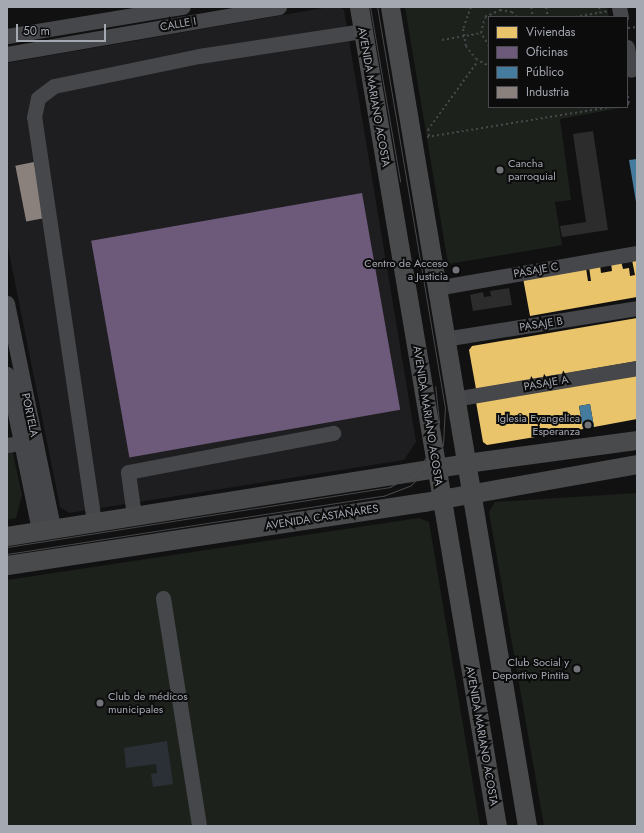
<!DOCTYPE html>
<html>
<head>
<meta charset="utf-8">
<style>
  body { margin:0 }
  #map { position:relative; width:644px; height:833px; overflow:hidden; background:#111112; font-family:Jost,sans-serif }
  div>[style] { position:absolute }
  .built>* { inset:0; background:#1e1e20 }
  .green>* { inset:0; background:#1c211c }
  .water>* { inset:0; background:#2a3035 }
  .homes>* { inset:0; background:#e9c46a }
  .offices>* { inset:0; background:#6d597a; transform-origin:0 0 }
  .public>* { inset:0; background:#457b9d; transform-origin:0 0 }
  .industry>* { inset:0; background:#8a817c; transform-origin:0 0 }
  .building>* { inset:0; background:#2c2c2d }
  .path>* { height:2px; margin-top:-1px; transform-origin:0; background:repeating-linear-gradient(90deg,#47484b 0 2px,transparent 0 5px) }
  .minor>* { height:15px; margin:-7.5px; padding:0 7.5px; transform-origin:7.5px; border-radius:7.5px; background:#46474a }
  .major>* { height:19px; margin:-9.5px; padding:0 9.5px; transform-origin:9.5px; border-radius:9.5px; background:#484a4c }
  .tram>* { height:1px; margin:-0.5px; padding:0 0.5px; transform-origin:0.5px; border-radius:0.5px; background:#47484a }
  .dots>* { width:11px; height:11px; translate:-50% -50%; box-sizing:border-box; border:2px solid #0c0c0d; border-radius:50% }
  span { translate:-50% -50%; white-space:nowrap; text-align:center; line-height:1.15; -webkit-text-stroke:4px #0c0c0d; paint-order:stroke }
  .street-label { font-size:11px; color:#a4a8b1 }
  .poi-label { font-size:11px; color:#a4a8b1 }
  .left { translate:0 -50%; text-align:left }
  .right { translate:-100% -50%; text-align:right }
  .frame { position:absolute; inset:0; border:8px solid #a4a8b1; pointer-events:none }
  .legend { position:absolute; left:488px; top:16px; width:140px; height:92px; box-sizing:border-box; background:#0c0c0d; border:1px solid #494a4f; margin:0; padding:5px 7px; list-style:none; font-size:12px; color:#a4a8b1 }
  .legend li { display:flex; align-items:center; gap:8px; height:20px }
  .legend b { width:20px; border:1px solid #494a4f }
  .scale { position:absolute; left:16px; top:24px; width:90px; height:18px; box-sizing:border-box; border:2px solid #a4a8b1; border-top:0; padding-left:5px; font-size:12px; line-height:14px; white-space:nowrap; color:#a4a8b1; -webkit-text-stroke:3px #0c0c0d; paint-order:stroke }
</style>
</head>
<body>
<div id="map">
  <div class="built">
    <div style="clip-path:polygon(329px 7px,339px 7px,344px 10px,416px 442px,404px 460px,69px 513px,60px 507px,7px 243px,7px 63px)"></div>
  </div>
  <div class="green">
    <div style="clip-path:polygon(405px 7px,607px 7px,609px 17px,489px 17px,489px 107px,626px 107px,560px 119px,571px 200px,555px 202px,562px 245px,448px 264px)"></div>
    <div style="clip-path:polygon(12px 449px,22px 495px,16px 518px,7px 520px,7px 451px)"></div>
    <div style="clip-path:polygon(637px 493px,637px 826px,544px 826px,489px 512px,495px 502px)"></div>
    <div style="clip-path:polygon(419px 518px,429px 522px,480px 826px,7px 826px,7px 580px)"></div>
  </div>
  <div class="water">
    <div style="clip-path:polygon(167px 741px,173px 784px,153px 787px,151px 774px,157px 773px,156px 764px,126px 768px,124px 748px)"></div>
  </div>
  <div class="homes">
    <div style="clip-path:polygon(637px 259px,637px 297px,530px 316px,523px 278px,586px 268px,588px 281px,591px 281px,589px 267px,600px 265px,601px 273px,612px 271px,611px 263px,621px 261px,623px 269px,629px 268px,630px 276px,635px 275px,632px 260px)"></div>
    <div style="clip-path:polygon(637px 318px,637px 361px,476px 389px,469px 350px,472px 346px)"></div>
    <div style="clip-path:polygon(637px 374px,637px 419px,594px 427px,590px 404px,579px 406px,583px 429px,487px 445px,483px 442px,476px 402px)"></div>
  </div>
  <div class="offices">
    <div style="left:362px;top:193px;width:220px;height:275px;rotate:80deg"></div>
  </div>
  <div class="public">
    <div style="clip-path:polygon(637px 159px,637px 202px,636px 202px,629px 160px)"></div>
    <div style="left:590px;top:404px;width:23px;height:11px;rotate:80deg"></div>
  </div>
  <div class="industry">
    <div style="left:34px;top:162px;width:57px;height:19px;rotate:79deg"></div>
  </div>
  <div class="building">
    <div style="clip-path:polygon(593px 131px,608px 230px,562px 237px,560px 226px,586px 222px,573px 134px)"></div>
    <div style="clip-path:polygon(509px 288px,512px 305px,473px 311px,470px 295px,483px 292px,484px 297px,491px 296px,490px 291px)"></div>
  </div>
  <div class="path">
    <div style="left:466px;top:7px;width:4px;rotate:34deg"></div>
    <div style="left:471px;top:7px;width:23px;rotate:110deg"></div>
    <div style="left:463px;top:29px;width:17px;rotate:80deg"></div>
    <div style="left:466px;top:46px;width:16px;rotate:52deg"></div>
    <div style="left:476px;top:59px;width:15px;rotate:28deg"></div>
    <div style="left:531px;top:7px;width:10px;rotate:79deg"></div>
    <div style="left:546px;top:7px;width:10px;rotate:79deg"></div>
    <div style="left:599px;top:7px;width:6px;rotate:81deg"></div>
    <div style="left:575px;top:17px;width:34px;rotate:-10deg"></div>
    <div style="left:628px;top:28px;width:9px;rotate:-6deg"></div>
    <div style="left:442px;top:40px;width:40px;rotate:-10deg"></div>
    <div style="left:489px;top:46px;width:15px;rotate:-122deg"></div>
    <div style="left:481px;top:33px;width:16px;rotate:-76deg"></div>
    <div style="left:485px;top:17px;width:17px;rotate:-25deg"></div>
    <div style="left:500px;top:10px;width:12px;rotate:9deg"></div>
    <div style="left:512px;top:12px;width:7px;rotate:45deg"></div>
    <div style="left:627px;top:91px;width:13px;rotate:81deg"></div>
    <div style="left:629px;top:104px;width:2px;rotate:180deg"></div>
    <div style="left:429px;top:136px;width:6px;rotate:-99deg"></div>
    <div style="left:428px;top:130px;width:85px;rotate:-54.1deg"></div>
    <div style="left:427px;top:137px;width:186px;rotate:-9.3deg"></div>
  </div>
  <div class="minor">
    <div style="left:619px;top:7px;width:10px;rotate:79deg"></div>
    <div style="left:7px;top:36px;width:178px;rotate:-9.4deg"></div>
    <div style="left:627px;top:47px;width:23px;rotate:80deg"></div>
    <div style="left:7px;top:54px;width:276px;rotate:-9.8deg"></div>
    <div style="left:436px;top:288px;width:204px;rotate:-9.9deg"></div>
    <div style="left:7px;top:303px;width:230px;rotate:78.4deg"></div>
    <div style="left:444px;top:339px;width:195px;rotate:-9.1deg"></div>
    <div style="left:7px;top:374px;width:159px;rotate:78.4deg"></div>
    <div style="left:454px;top:399px;width:186px;rotate:-9.6deg"></div>
    <div style="left:7px;top:445px;width:14px;rotate:-8deg"></div>
    <div style="left:134px;top:516px;width:44px;rotate:-97.8deg"></div>
    <div style="left:128px;top:472px;width:209px;rotate:-10.8deg"></div>
    <div style="left:94px;top:522px;width:409px;rotate:-98.4deg"></div>
    <div style="left:34px;top:117px;width:19px;rotate:-78deg"></div>
    <div style="left:38px;top:98px;width:20px;rotate:-37deg"></div>
    <div style="left:54px;top:86px;width:148px;rotate:-11.7deg"></div>
    <div style="left:199px;top:56px;width:166px;rotate:-8.7deg"></div>
    <div style="left:163px;top:598px;width:231px;rotate:81deg"></div>
  </div>
  <div class="major">
    <div style="left:359px;top:7px;width:831px;rotate:80.44deg"></div>
    <div style="left:390px;top:7px;width:830px;rotate:80.5deg"></div>
    <div style="left:7px;top:536px;width:465px;rotate:-9deg"></div>
    <div style="left:466px;top:463px;width:173px;rotate:-7.7deg"></div>
    <div style="left:7px;top:565px;width:422px;rotate:-8.6deg"></div>
    <div style="left:424px;top:502px;width:216px;rotate:-10.1deg"></div>
  </div>
  <div class="tram">
    <div style="left:370px;top:7px;width:177px;rotate:80.2deg"></div>
    <div style="left:7px;top:547px;width:388px;rotate:-8.9deg"></div>
    <div style="left:390px;top:487px;width:29px;rotate:-31deg"></div>
    <div style="left:415px;top:472px;width:30px;rotate:-53deg"></div>
    <div style="left:433px;top:448px;width:27px;rotate:-77deg"></div>
    <div style="left:439px;top:422px;width:36px;rotate:-96deg"></div>
    <div style="left:7px;top:554px;width:380px;rotate:-8.8deg"></div>
    <div style="left:383px;top:496px;width:30px;rotate:-21deg"></div>
    <div style="left:411px;top:485px;width:35px;rotate:-46deg"></div>
    <div style="left:435px;top:460px;width:18px;rotate:-63deg"></div>
    <div style="left:443px;top:444px;width:36px;rotate:-87deg"></div>
    <div style="left:445px;top:408px;width:407px;rotate:-99.6deg"></div>
  </div>
  <div class="dots">
    <div style="left:500px;top:170px;background:#717379"></div>
    <div style="left:456px;top:270px;background:#717379"></div>
    <div style="left:588px;top:425px;background:#717379"></div>
    <div style="left:577px;top:669px;background:#717379"></div>
    <div style="left:100px;top:703px;background:#717379"></div>
  </div>
  <div class="street-label">
    <span style="left:178px;top:24px;rotate:-10deg">CALLE I</span>
    <span style="left:374px;top:97px;rotate:80deg">AVENIDA MARIANO ACOSTA</span>
    <span style="left:536px;top:270px;rotate:-10deg">PASAJE C</span>
    <span style="left:541px;top:324px;rotate:-9deg">PASAJE B</span>
    <span style="left:546px;top:383px;rotate:-10deg">PASAJE A</span>
    <span style="left:30px;top:415px;rotate:78deg">PORTELA</span>
    <span style="left:428px;top:416px;rotate:81deg">AVENIDA MARIANO ACOSTA</span>
    <span style="left:322px;top:517px;rotate:-9deg">AVENIDA CASTAÑARES</span>
    <span style="left:482px;top:736px;rotate:80deg">AVENIDA MARIANO ACOSTA</span>
  </div>
  <div class="poi-label">
    <span class="left" style="left:508px;top:170px">Cancha<br>parroquial</span>
    <span class="right" style="left:448px;top:270px">Centro de Acceso<br>a Justicia</span>
    <span class="right" style="left:580px;top:425px">Iglesia Evangelica<br>Esperanza</span>
    <span class="right" style="left:569px;top:669px">Club Social y<br>Deportivo Pintita</span>
    <span class="left" style="left:108px;top:703px">Club de médicos<br>municipales</span>
  </div>
  <div class="frame"></div>
  <ul class="legend">
  <li><b style="height:11px;background:#e9c46a"></b>Viviendas</li>
  <li><b style="height:11px;background:#6d597a"></b>Oficinas</li>
  <li><b style="height:11px;background:#457b9d"></b>Público</li>
  <li><b style="height:11px;background:#8a817c"></b>Industria</li>
  </ul>
  <div class="scale">50 m</div>
</div>
</body>
</html>
